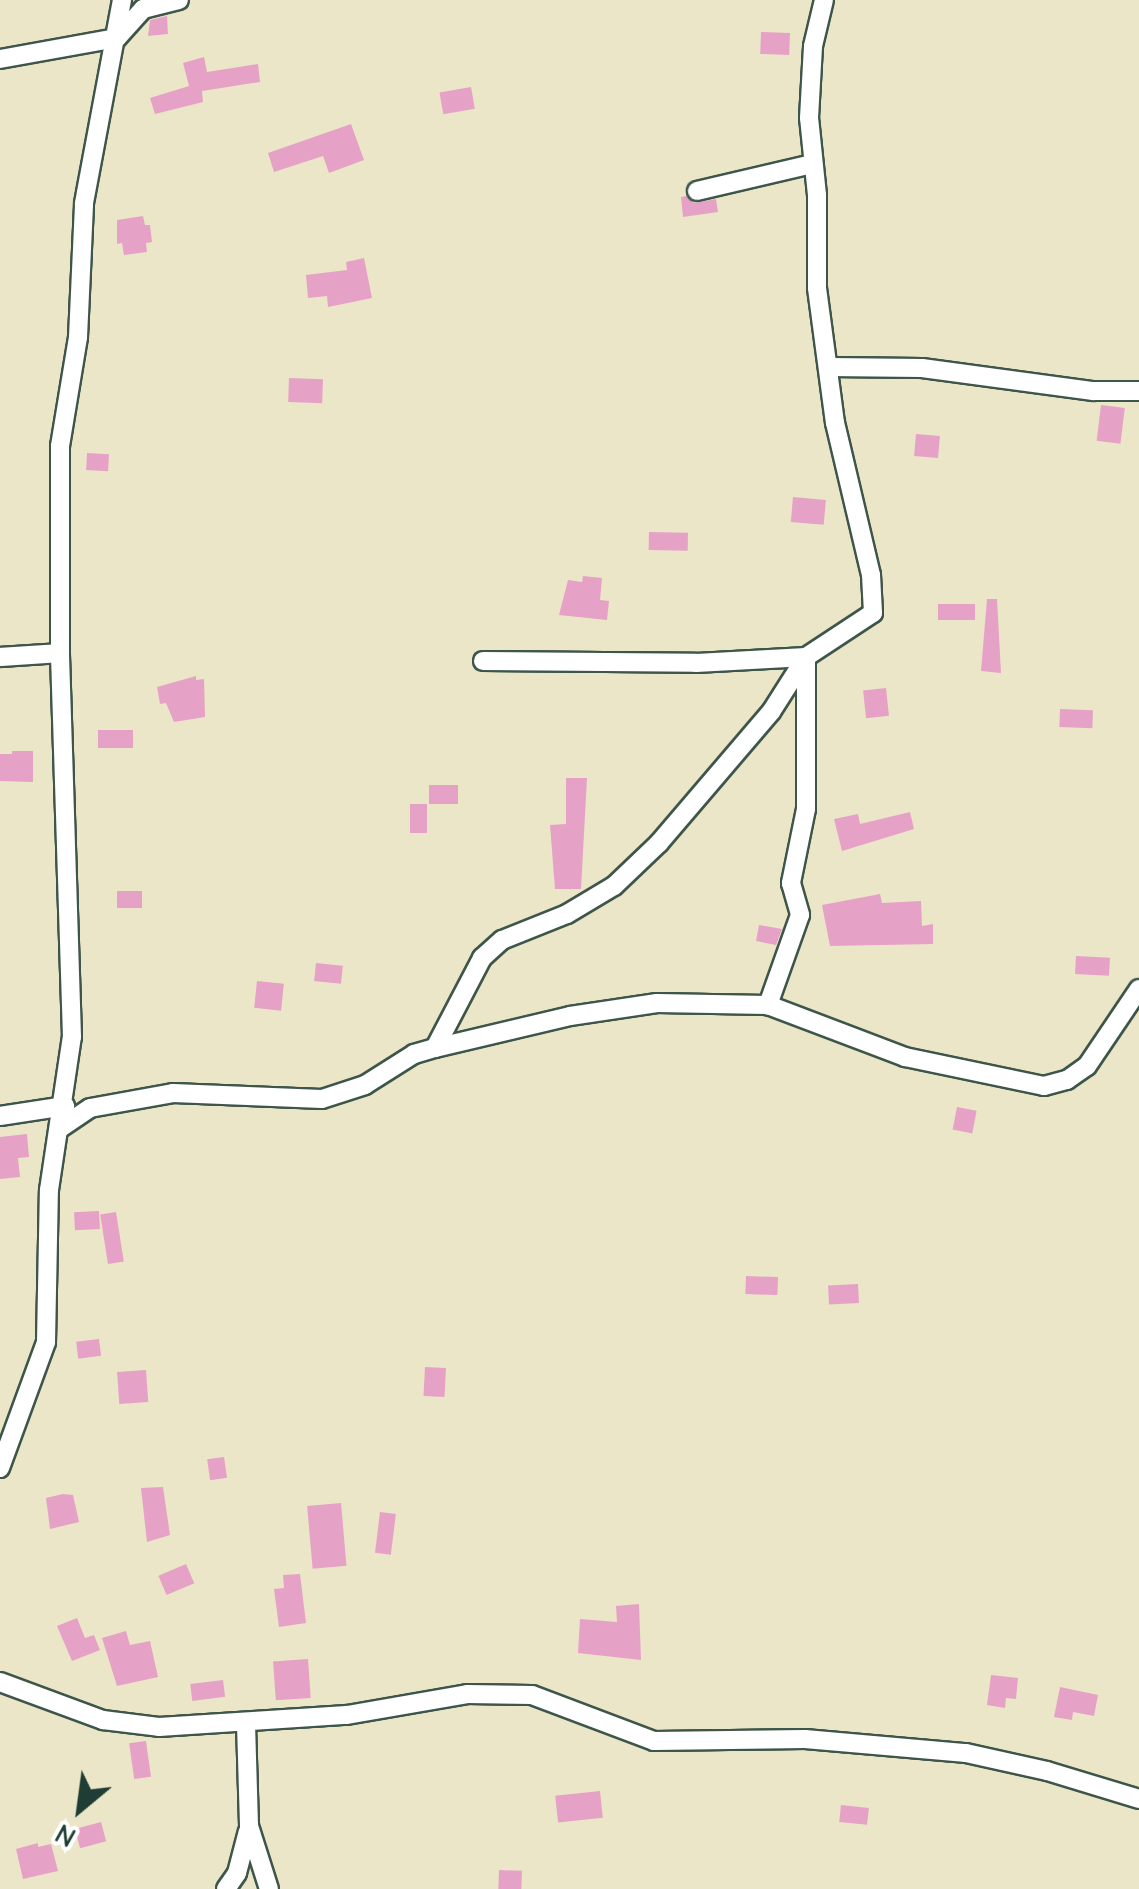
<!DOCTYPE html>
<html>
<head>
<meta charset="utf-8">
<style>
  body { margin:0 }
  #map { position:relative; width:1139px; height:1889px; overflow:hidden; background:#ebe6c8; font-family:"Comic Neue",sans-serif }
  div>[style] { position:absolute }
  .building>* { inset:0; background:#e6a1c7; transform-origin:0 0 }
  .roads { filter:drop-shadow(2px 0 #3e564a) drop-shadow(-2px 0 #3e564a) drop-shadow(0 2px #3e564a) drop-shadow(0 -2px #3e564a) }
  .minor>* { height:18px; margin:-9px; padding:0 9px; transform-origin:9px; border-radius:9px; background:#fff }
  span { translate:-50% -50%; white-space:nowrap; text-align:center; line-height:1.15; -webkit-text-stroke:8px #fff; paint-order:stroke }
  .north { position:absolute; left:30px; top:1759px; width:100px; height:100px; -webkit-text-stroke:8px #fff; paint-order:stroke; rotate:209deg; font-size:28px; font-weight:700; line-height:40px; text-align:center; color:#1f3d34 }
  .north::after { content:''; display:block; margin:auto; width:35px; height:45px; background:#1f3d34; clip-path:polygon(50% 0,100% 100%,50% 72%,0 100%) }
</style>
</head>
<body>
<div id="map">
  <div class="building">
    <div style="clip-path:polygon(167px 16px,168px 34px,148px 36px,150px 20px)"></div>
    <div style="left:761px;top:32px;width:29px;height:22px;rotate:2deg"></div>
    <div style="clip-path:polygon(204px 57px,207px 72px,258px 64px,260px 82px,202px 91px,203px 102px,155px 114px,150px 98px,189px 86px,183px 63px)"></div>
    <div style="left:471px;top:87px;width:22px;height:32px;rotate:80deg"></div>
    <div style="clip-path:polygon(351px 124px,364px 160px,329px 173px,323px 156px,274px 172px,268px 153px)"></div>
    <div style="clip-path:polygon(686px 196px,694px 203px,716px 199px,718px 212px,683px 217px,681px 197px)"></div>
    <div style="clip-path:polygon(143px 216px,145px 225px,150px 225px,152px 242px,146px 243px,147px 252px,124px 255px,122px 243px,117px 244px,117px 220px)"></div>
    <div style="clip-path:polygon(364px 258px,372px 298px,328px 307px,327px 296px,308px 298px,306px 275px,347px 270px,346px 262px)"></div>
    <div style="left:289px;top:378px;width:34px;height:24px;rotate:2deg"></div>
    <div style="left:1101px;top:405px;width:24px;height:36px;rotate:7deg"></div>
    <div style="left:916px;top:434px;width:24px;height:22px;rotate:5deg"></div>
    <div style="left:87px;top:453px;width:22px;height:17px;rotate:3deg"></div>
    <div style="left:793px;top:497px;width:33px;height:25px;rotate:5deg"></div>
    <div style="left:649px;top:532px;width:39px;height:18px;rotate:1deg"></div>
    <div style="clip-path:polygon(583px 576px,602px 578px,600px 600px,609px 601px,607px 620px,559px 615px,568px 580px,582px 582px)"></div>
    <div style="clip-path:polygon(987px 599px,997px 599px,1001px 673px,981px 671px)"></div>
    <div style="left:938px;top:604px;width:37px;height:16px"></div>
    <div style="clip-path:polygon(196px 676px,196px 680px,204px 679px,205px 717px,174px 722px,166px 703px,160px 704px,157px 687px)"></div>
    <div style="left:886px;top:688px;width:28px;height:23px;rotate:84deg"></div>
    <div style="left:1060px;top:709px;width:33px;height:18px;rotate:2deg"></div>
    <div style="left:98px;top:730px;width:35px;height:18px"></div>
    <div style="clip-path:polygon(12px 751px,33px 751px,33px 782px,0 781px,0 754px,12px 754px)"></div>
    <div style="clip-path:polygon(566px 778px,587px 778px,581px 889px,555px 889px,550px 825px,566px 824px)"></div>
    <div style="left:429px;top:785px;width:29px;height:19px"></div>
    <div style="left:410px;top:804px;width:17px;height:29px"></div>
    <div style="clip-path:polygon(910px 812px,914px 829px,842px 851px,834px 819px,858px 814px,860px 824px)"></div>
    <div style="left:117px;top:891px;width:25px;height:17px"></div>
    <div style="clip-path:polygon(880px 894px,882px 903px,921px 901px,922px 926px,933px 924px,933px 944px,830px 946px,822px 905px)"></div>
    <div style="clip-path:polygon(759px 925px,782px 929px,776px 945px,756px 941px)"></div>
    <div style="left:1076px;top:956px;width:34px;height:18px;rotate:3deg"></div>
    <div style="left:316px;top:963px;width:27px;height:18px;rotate:6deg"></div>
    <div style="left:257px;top:981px;width:27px;height:27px;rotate:6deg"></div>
    <div style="left:957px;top:1107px;width:20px;height:23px;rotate:11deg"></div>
    <div style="clip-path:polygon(27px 1134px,29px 1157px,18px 1158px,20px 1177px,0 1179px,0 1137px)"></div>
    <div style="left:99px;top:1211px;width:18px;height:25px;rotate:87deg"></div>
    <div style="left:116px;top:1212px;width:50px;height:16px;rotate:81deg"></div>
    <div style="left:746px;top:1276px;width:32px;height:18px;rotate:2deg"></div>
    <div style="left:858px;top:1284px;width:19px;height:30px;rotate:87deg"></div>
    <div style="left:99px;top:1339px;width:17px;height:23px;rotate:83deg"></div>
    <div style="left:425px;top:1367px;width:21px;height:29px;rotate:3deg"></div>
    <div style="left:146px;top:1370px;width:32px;height:29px;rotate:86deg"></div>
    <div style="left:224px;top:1457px;width:21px;height:17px;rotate:82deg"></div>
    <div style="clip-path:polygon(163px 1487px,170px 1535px,147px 1542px,141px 1488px)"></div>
    <div style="clip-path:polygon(63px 1494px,73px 1495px,79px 1522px,50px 1529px,46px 1498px)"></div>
    <div style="left:341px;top:1503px;width:63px;height:34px;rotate:85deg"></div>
    <div style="left:380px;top:1512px;width:16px;height:41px;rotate:7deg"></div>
    <div style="left:186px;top:1564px;width:21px;height:30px;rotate:67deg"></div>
    <div style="clip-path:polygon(300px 1574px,306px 1623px,279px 1627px,274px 1589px,284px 1588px,283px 1575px)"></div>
    <div style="clip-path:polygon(639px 1604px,641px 1660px,578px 1653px,580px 1619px,617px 1622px,616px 1606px)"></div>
    <div style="clip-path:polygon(77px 1618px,85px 1638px,94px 1635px,100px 1650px,72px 1661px,57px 1626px)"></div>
    <div style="clip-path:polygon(126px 1631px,130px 1645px,150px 1641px,158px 1677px,117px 1686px,102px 1638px)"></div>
    <div style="left:308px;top:1659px;width:39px;height:35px;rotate:86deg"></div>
    <div style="clip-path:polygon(991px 1675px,1018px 1678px,1016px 1699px,1006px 1698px,1005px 1708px,987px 1705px)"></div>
    <div style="left:223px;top:1680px;width:17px;height:33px;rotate:83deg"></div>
    <div style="clip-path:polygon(1060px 1687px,1098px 1695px,1094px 1716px,1073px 1712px,1072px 1720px,1054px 1717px)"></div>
    <div style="left:146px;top:1741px;width:36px;height:17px;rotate:82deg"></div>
    <div style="left:600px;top:1791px;width:27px;height:45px;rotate:84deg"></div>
    <div style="left:841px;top:1805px;width:28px;height:17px;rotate:6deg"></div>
    <div style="left:101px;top:1822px;width:20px;height:27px;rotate:75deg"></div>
    <div style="clip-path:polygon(38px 1843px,38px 1847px,51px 1844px,58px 1871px,23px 1879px,16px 1849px)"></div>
    <div style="left:499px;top:1870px;width:23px;height:19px;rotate:2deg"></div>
  </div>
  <div class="roads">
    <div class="minor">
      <div style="left:0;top:59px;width:119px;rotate:-10.2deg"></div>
      <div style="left:117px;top:38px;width:39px;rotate:-48deg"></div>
      <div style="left:143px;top:9px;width:37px;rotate:-14deg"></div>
      <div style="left:697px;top:191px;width:118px;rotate:-13.2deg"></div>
      <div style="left:829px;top:367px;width:93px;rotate:0.6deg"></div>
      <div style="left:922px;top:368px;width:173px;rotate:7.7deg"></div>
      <div style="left:1093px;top:391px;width:46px"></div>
      <div style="left:0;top:657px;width:60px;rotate:-3.8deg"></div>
      <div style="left:483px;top:661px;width:213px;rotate:0.5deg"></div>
      <div style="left:696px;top:663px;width:110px;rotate:-3.1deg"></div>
      <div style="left:806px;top:657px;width:152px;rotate:90deg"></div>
      <div style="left:806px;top:809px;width:76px;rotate:101.5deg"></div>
      <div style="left:791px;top:883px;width:33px;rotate:74deg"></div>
      <div style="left:800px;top:915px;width:96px;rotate:109.6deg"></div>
      <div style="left:435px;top:1048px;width:102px;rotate:-62.4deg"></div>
      <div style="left:482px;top:958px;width:27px;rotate:-42deg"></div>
      <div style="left:502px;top:940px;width:70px;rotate:-21.8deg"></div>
      <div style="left:567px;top:914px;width:55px;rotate:-30.8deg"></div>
      <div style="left:614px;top:886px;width:62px;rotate:-43.7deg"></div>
      <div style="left:659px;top:843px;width:172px;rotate:-49.5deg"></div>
      <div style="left:771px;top:712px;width:65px;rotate:-57.5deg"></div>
      <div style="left:806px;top:657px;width:80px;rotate:-33.3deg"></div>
      <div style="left:873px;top:613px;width:38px;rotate:-93deg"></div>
      <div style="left:871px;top:575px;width:156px;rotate:-103.3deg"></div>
      <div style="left:835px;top:423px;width:136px;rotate:-97.6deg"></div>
      <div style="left:817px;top:288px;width:93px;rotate:-90deg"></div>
      <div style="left:817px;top:195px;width:77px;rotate:-95.9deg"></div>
      <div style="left:809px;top:118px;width:72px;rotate:-86.8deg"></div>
      <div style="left:813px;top:46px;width:47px;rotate:-76.6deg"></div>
      <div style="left:0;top:1116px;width:66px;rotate:-8.7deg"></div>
      <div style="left:59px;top:1129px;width:37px;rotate:-34deg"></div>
      <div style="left:90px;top:1108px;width:84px;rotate:-10.2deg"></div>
      <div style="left:173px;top:1093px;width:149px;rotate:2.3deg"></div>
      <div style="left:322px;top:1099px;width:45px;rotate:-18deg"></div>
      <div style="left:365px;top:1085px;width:58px;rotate:-32.3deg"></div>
      <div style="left:414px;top:1054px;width:22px;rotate:-16deg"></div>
      <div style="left:435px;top:1048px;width:139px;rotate:-13.3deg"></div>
      <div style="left:570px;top:1016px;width:88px;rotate:-8.5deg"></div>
      <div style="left:657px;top:1003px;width:111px;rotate:1deg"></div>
      <div style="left:768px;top:1005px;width:147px;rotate:20.8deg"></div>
      <div style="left:905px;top:1057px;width:142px;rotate:11.8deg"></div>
      <div style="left:1044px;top:1086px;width:24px;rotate:-15deg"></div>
      <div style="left:1067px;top:1080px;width:24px;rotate:-35deg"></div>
      <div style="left:1087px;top:1066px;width:93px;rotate:-56deg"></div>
      <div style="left:0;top:1468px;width:134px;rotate:-69.9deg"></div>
      <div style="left:46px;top:1342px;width:152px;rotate:-88.9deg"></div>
      <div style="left:49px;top:1190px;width:155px;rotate:-81.5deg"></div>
      <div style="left:72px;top:1037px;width:384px;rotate:-91.8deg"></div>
      <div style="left:60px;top:653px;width:207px;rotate:-90deg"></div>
      <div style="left:60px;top:446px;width:110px;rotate:-80.6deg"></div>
      <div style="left:78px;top:337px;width:134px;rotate:-87.4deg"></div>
      <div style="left:84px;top:203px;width:207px;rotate:-79.4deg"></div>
      <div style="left:0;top:1682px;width:110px;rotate:20.3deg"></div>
      <div style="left:103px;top:1720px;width:56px;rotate:7.1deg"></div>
      <div style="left:159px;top:1727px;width:188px;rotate:-3.7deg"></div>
      <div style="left:347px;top:1715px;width:122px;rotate:-9.9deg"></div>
      <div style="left:467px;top:1694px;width:65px;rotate:0.9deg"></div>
      <div style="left:532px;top:1695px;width:130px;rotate:20.7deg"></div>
      <div style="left:654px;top:1741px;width:151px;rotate:-0.8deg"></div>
      <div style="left:805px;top:1739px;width:162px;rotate:5deg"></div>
      <div style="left:966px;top:1753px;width:83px;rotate:12.5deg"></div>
      <div style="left:1047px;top:1771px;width:96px;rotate:16.9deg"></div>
      <div style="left:246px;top:1724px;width:102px;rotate:88.3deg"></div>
      <div style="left:249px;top:1826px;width:66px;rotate:72.4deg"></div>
      <div style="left:226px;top:1889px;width:19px;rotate:-55deg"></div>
      <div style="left:237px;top:1873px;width:43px;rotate:-75.3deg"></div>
    </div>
  </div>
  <div class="north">N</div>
</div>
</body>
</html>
